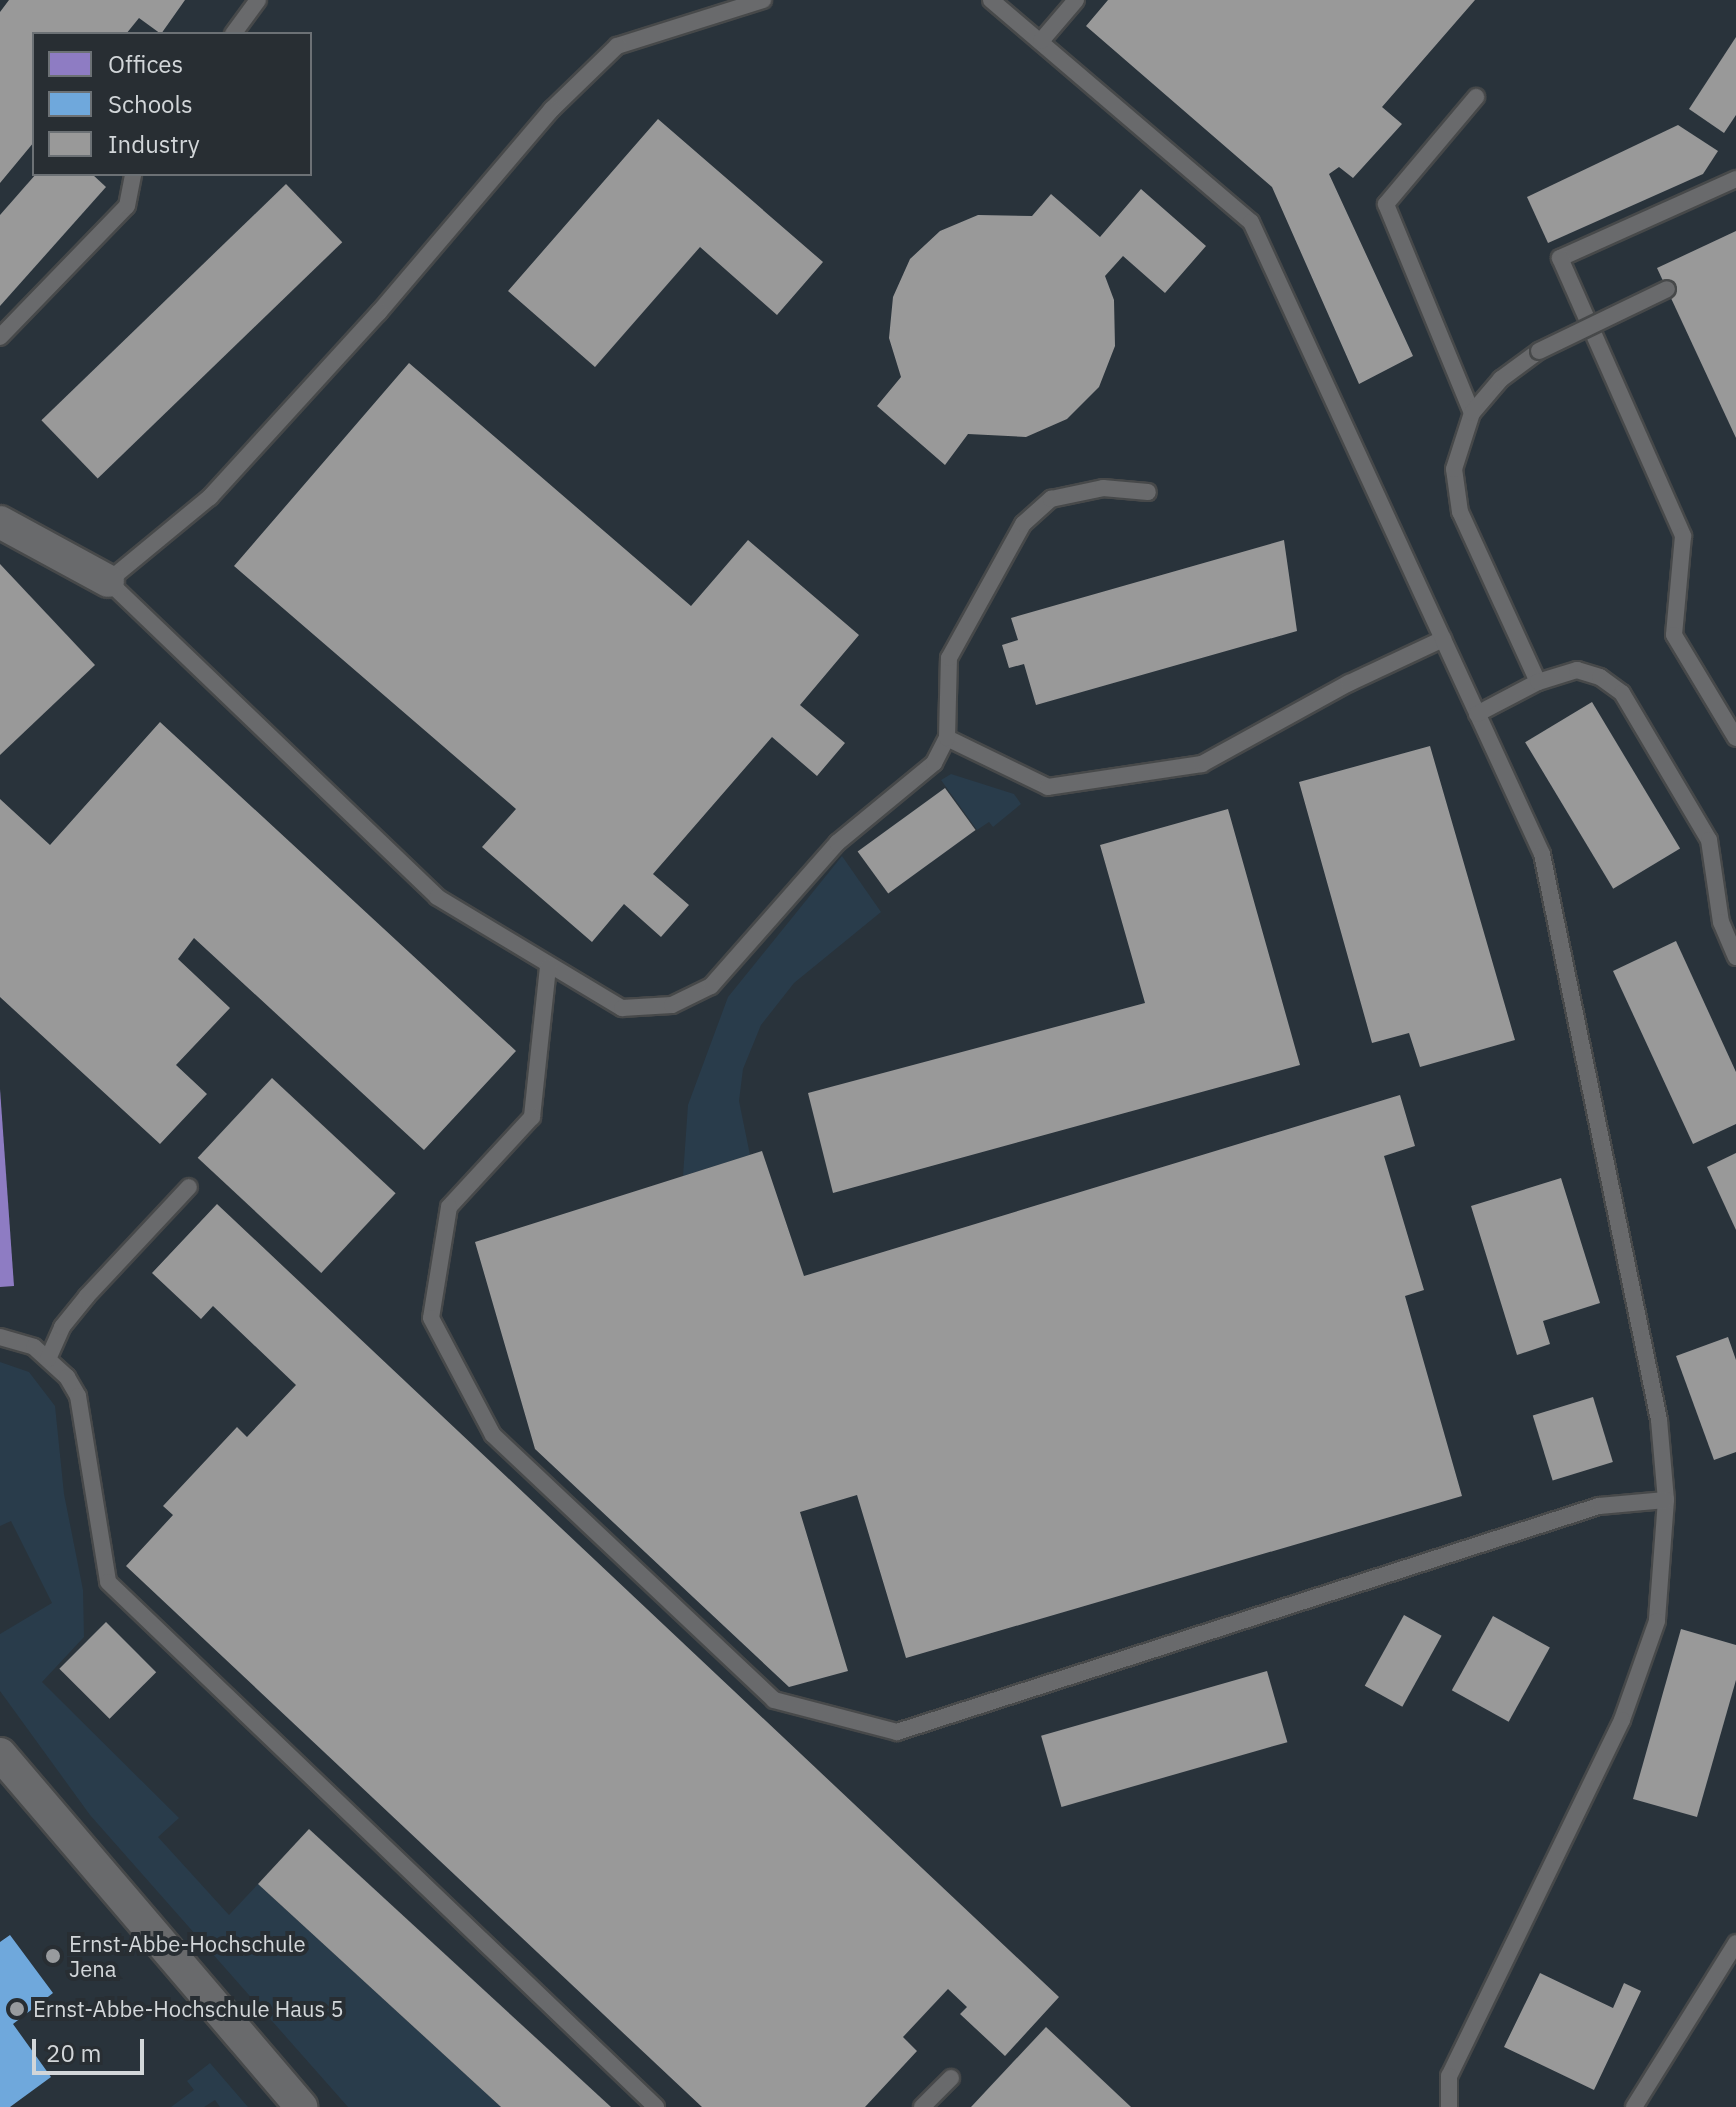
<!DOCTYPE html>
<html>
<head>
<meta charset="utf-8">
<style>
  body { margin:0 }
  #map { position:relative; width:1736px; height:2107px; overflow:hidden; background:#2b2e30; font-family:"IBM Plex Sans",sans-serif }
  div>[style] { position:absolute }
  .built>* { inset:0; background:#29333b }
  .green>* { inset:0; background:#293c4b }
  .offices>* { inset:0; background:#8e7cc3 }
  .schools>* { inset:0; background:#6fa8dc }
  .industry>* { inset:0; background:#999; transform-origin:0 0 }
  .roads { filter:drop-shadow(2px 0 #47494a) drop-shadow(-2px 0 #47494a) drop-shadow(0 2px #47494a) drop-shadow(0 -2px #47494a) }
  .lane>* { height:16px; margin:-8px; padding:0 8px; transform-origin:8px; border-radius:8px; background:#696a6c }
  .street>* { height:32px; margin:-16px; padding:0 16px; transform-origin:16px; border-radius:16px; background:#696a6c }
  .bridges { filter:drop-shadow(2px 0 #47494a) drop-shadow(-2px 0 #47494a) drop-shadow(0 2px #47494a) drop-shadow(0 -2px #47494a) }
  .lane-bridge>* { height:16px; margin:-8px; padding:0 8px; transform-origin:8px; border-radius:8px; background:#696a6c }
  .dots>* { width:22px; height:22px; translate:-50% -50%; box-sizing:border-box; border:4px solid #282e33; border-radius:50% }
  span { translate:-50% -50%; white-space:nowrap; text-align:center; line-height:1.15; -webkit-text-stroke:8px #282e33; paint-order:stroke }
  .poi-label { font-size:22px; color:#d2d6d9 }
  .left { translate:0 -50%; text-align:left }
  .legend { position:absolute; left:32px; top:32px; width:280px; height:144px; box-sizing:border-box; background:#282e33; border:2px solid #6c7175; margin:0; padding:10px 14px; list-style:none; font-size:24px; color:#d2d6d9 }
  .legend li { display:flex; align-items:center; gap:16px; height:40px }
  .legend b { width:40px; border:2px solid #6c7175 }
  .scale { position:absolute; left:32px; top:2039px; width:112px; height:36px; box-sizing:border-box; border:4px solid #d2d6d9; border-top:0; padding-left:10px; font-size:24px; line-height:28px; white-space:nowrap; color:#d2d6d9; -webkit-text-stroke:6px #282e33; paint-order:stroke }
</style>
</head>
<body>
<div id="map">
  <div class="built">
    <div style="clip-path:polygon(evenodd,0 0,1736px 0,1736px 2107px,0 2107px,0 0,34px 34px,310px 34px,310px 174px,34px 174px,34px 34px)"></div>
  </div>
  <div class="green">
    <div style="clip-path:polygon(951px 774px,1014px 794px,1021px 804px,993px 827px,989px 822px,977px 830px,941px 780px)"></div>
    <div style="clip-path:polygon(842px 856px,881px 912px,794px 983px,761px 1025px,743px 1069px,739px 1101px,750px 1155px,683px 1176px,688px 1105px,728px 997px)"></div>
    <div style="clip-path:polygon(0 1362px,29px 1372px,55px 1406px,64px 1494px,83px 1590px,84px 1637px,42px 1682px,179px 1818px,158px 1837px,229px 1915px,258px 1884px,501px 2107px,348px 2107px,90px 1815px,0 1691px,0 1634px,52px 1603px,11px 1521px,0 1526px)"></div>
    <div style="clip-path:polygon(210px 2063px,248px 2107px,220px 2107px,215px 2100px,204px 2107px,171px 2107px,194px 2090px,187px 2081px)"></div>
  </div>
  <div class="offices">
    <div style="clip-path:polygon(0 1089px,14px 1286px,0 1287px)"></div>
  </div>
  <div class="schools">
    <div style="clip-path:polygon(10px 1935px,53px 1993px,13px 2024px,51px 2077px,10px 2107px,0 2107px,0 1942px)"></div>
  </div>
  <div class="industry">
    <div style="clip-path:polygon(9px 0,185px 0,161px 34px,139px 18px,126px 34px,34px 34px,34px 142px,0 183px,0 12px)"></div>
    <div style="clip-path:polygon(1108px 0,1475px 0,1382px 107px,1402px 124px,1353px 178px,1339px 167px,1329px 174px,1413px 356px,1359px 384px,1272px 187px,1086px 26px)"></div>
    <div style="clip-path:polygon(1736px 37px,1736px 115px,1724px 133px,1689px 109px)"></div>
    <div style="clip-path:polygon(658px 119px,823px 262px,777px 315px,700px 247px,595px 367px,508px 291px)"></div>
    <div style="clip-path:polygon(1678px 125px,1718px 151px,1703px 174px,1548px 243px,1527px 197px)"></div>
    <div style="clip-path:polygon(36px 174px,92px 174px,106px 187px,0 306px,0 215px)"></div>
    <div style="left:286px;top:184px;width:81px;height:340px;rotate:46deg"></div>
    <div style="clip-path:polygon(1141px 189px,1206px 246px,1165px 293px,1123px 256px,1105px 276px,1114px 300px,1115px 346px,1099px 387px,1067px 419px,1026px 437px,968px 434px,945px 465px,877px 406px,901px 377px,889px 338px,893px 297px,910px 259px,940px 231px,978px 215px,1032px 216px,1051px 194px,1100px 237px)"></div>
    <div style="clip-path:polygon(1736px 231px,1736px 438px,1657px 268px)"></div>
    <div style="clip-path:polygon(409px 363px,691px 606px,748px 540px,859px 635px,800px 705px,845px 743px,817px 776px,772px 737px,653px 874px,689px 905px,661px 937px,624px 904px,592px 942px,482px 847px,516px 809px,234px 566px)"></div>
    <div style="clip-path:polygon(1284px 540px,1297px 631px,1036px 705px,1024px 664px,1009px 668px,1002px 645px,1018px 640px,1011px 618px)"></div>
    <div style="clip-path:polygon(0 564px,95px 665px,0 755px)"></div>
    <div style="left:1592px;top:702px;width:171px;height:78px;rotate:59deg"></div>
    <div style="clip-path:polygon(160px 722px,516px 1051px,424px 1150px,194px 938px,178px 959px,230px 1008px,176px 1065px,207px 1094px,160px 1144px,0 997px,0 799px,50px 845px)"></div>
    <div style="clip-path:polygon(1430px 746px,1515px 1040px,1420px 1067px,1409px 1033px,1372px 1043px,1299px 782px)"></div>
    <div style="left:945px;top:788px;width:52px;height:108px;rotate:54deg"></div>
    <div style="clip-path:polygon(1228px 809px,1300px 1065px,833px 1193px,808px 1093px,1145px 1003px,1100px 845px)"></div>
    <div style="clip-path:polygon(1676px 941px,1736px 1072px,1736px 1124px,1693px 1144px,1613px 971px)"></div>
    <div style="left:272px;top:1078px;width:169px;height:109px;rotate:43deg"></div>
    <div style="clip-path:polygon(1400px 1095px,1415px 1146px,1384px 1156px,1424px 1290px,1405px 1296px,1462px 1496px,906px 1658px,857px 1495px,800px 1512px,848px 1671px,789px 1687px,535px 1449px,475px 1242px,762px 1151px,804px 1276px)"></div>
    <div style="clip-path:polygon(1736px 1153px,1736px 1230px,1707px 1167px)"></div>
    <div style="clip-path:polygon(1561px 1178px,1600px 1303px,1543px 1321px,1550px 1344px,1517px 1355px,1471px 1206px)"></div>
    <div style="clip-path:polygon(217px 1204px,1059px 1997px,1005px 2056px,960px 2014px,967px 2007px,948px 1989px,903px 2037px,917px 2051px,865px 2107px,702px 2107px,126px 1566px,173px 1515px,163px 1506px,237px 1427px,247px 1437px,296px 1385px,213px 1306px,201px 1319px,152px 1273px)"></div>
    <div style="clip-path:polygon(1728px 1337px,1736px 1360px,1736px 1452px,1714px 1460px,1676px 1356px)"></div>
    <div style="left:1593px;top:1397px;width:68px;height:63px;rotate:73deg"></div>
    <div style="left:1404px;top:1615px;width:43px;height:81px;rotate:29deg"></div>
    <div style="left:1493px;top:1616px;width:65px;height:85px;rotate:29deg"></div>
    <div style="left:106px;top:1622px;width:71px;height:66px;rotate:45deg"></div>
    <div style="clip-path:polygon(1681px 1629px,1736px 1645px,1736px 1680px,1697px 1817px,1633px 1799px)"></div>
    <div style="left:1267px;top:1671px;width:74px;height:235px;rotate:74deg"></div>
    <div style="clip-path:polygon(309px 1829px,611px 2107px,501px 2107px,258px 1884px)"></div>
    <div style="clip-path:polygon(1540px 1973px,1613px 2008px,1624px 1983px,1641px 1991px,1594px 2090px,1504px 2047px)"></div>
    <div style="clip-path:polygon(1046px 2027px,1131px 2107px,971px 2107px)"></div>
  </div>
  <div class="roads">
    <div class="lane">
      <div style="left:763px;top:0;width:153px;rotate:162.5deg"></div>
      <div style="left:617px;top:46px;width:91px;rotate:135.9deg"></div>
      <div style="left:552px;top:109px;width:267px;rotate:130.4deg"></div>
      <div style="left:379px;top:312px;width:251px;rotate:132.4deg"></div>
      <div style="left:210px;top:497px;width:132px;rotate:140.5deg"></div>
      <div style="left:108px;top:581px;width:456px;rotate:43.8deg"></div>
      <div style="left:437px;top:897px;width:216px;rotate:31deg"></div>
      <div style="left:622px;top:1008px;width:50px;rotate:-3.4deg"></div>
      <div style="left:672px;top:1005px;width:43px;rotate:-26deg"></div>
      <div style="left:711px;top:986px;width:191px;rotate:-48.6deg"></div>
      <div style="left:837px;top:843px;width:126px;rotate:-39.5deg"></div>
      <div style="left:934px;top:763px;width:28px;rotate:-63deg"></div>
      <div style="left:947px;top:738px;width:112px;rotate:25.9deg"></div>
      <div style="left:1048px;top:787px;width:156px;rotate:-8.5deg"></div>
      <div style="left:1202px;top:764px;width:168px;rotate:-28.9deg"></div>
      <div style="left:1349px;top:683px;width:104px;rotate:-25.1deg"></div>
      <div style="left:991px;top:0;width:342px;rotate:40.5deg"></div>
      <div style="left:1251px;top:222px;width:696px;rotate:65.28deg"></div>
      <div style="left:1542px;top:854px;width:578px;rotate:78.32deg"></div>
      <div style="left:1659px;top:1420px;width:80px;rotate:85deg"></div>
      <div style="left:1666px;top:1500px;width:121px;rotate:94.3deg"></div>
      <div style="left:1657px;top:1621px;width:105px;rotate:109.5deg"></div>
      <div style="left:1622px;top:1720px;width:396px;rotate:115.9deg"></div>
      <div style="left:1449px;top:2076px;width:31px;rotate:90deg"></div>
      <div style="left:233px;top:34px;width:42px;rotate:-53.7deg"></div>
      <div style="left:1041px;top:41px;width:54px;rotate:-49.5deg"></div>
      <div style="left:1736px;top:179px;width:193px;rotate:155.8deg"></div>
      <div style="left:1560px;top:258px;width:304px;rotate:66.1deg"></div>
      <div style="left:1683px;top:536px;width:99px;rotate:95.2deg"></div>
      <div style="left:1674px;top:635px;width:120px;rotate:59deg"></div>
      <div style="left:0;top:337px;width:182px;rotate:-45.9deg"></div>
      <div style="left:127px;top:206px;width:33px;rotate:-79deg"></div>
      <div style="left:1472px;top:413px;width:226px;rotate:-112.4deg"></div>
      <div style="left:1386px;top:204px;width:140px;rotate:-49.9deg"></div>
      <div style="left:1538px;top:682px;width:187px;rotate:-114.6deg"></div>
      <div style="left:1460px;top:512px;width:43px;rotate:-97.9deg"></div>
      <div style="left:1454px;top:469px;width:59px;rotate:-72.2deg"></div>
      <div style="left:1472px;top:413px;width:45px;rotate:-49.5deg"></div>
      <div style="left:1501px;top:379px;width:47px;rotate:-36.4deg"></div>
      <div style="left:1477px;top:714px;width:69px;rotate:-27.7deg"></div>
      <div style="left:1538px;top:682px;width:41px;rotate:-17.1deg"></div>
      <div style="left:1577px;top:670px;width:24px;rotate:17deg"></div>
      <div style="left:1600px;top:677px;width:27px;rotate:36deg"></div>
      <div style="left:1622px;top:693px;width:171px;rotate:59.4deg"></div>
      <div style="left:1709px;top:840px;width:83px;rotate:81.7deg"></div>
      <div style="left:1721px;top:922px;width:38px;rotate:67deg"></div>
      <div style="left:947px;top:738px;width:80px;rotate:-88.6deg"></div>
      <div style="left:949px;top:658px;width:153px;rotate:-61.1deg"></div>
      <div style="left:1023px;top:524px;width:38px;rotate:-42deg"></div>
      <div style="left:1051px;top:499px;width:53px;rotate:-11.9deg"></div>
      <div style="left:1103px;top:488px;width:45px;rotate:5.1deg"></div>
      <div style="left:548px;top:967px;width:151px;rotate:96.1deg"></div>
      <div style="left:532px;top:1117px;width:122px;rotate:132.7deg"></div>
      <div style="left:449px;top:1207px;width:112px;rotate:99.2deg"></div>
      <div style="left:431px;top:1318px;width:132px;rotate:62.1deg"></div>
      <div style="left:493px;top:1435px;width:386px;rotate:43.3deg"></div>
      <div style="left:774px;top:1700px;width:127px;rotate:14.6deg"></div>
      <div style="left:897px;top:1732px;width:737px;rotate:-17.85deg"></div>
      <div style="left:1599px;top:1506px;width:67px;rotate:-5.1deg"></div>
      <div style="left:0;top:1337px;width:35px;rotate:16deg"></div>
      <div style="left:34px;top:1347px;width:45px;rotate:42.3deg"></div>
      <div style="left:67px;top:1377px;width:22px;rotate:60deg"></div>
      <div style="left:78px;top:1396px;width:188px;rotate:80.8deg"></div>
      <div style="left:108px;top:1582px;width:759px;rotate:43.77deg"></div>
      <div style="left:48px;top:1359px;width:35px;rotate:-66deg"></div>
      <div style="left:62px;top:1327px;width:40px;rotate:-51deg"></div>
      <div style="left:87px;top:1296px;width:149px;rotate:-46.9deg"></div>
      <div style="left:922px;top:2107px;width:41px;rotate:-45deg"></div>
      <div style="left:1634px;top:2107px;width:193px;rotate:-58.1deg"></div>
    </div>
    <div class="street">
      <div style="left:0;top:522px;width:123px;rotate:28.6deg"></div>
      <div style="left:0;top:1754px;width:464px;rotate:49.5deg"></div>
    </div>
  </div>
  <div class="bridges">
    <div class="lane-bridge">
      <div style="left:1539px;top:351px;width:142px;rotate:-25.8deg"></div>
    </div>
  </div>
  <div class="dots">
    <div style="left:53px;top:1956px;background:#989b9e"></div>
    <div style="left:17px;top:2009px;background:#989b9e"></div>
  </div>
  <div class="poi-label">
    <span class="left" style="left:69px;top:1956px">Ernst-Abbe-Hochschule<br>Jena</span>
    <span class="left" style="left:33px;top:2009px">Ernst-Abbe-Hochschule Haus 5</span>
  </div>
  <ul class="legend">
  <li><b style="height:22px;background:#8e7cc3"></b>Offices</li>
  <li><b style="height:22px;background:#6fa8dc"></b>Schools</li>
  <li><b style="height:22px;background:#999"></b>Industry</li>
  </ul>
  <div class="scale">20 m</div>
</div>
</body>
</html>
